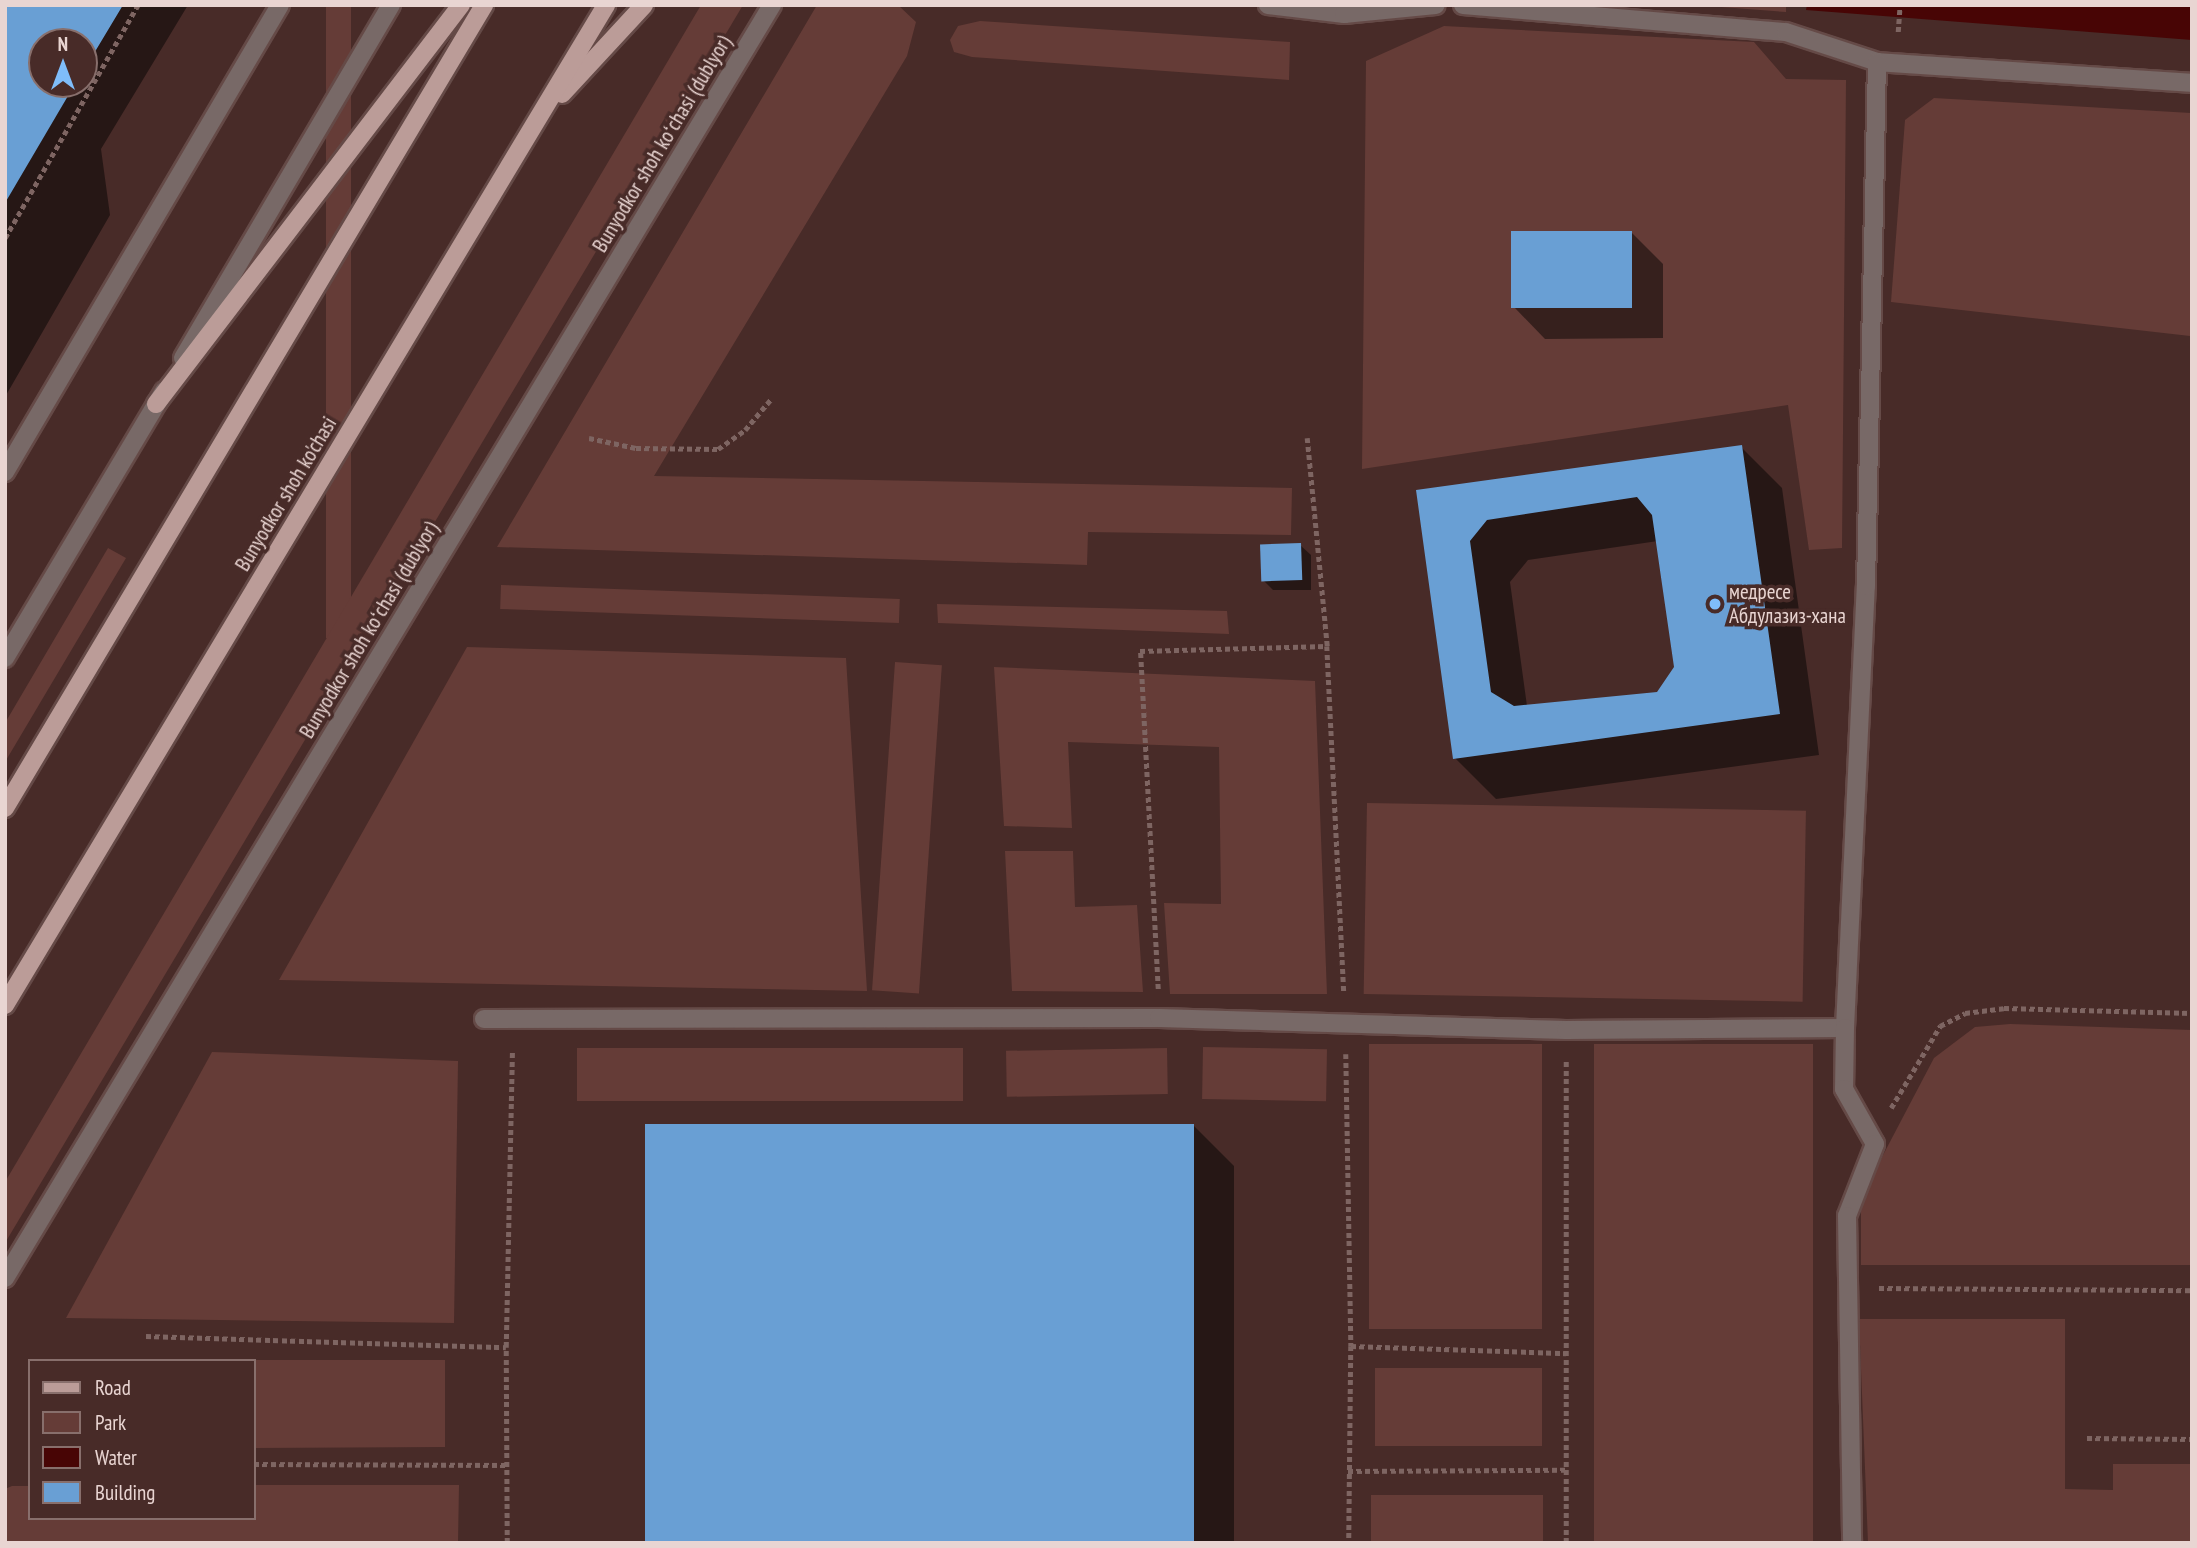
<!DOCTYPE html>
<html>
<head>
<meta charset="utf-8">
<style>
  body { margin:0 }
  #map { position:relative; width:2197px; height:1548px; overflow:hidden; background:#482b28; font-family:"PT Sans Narrow",sans-serif }
  div>[style] { position:absolute }
  .green>* { inset:0; background:#653c37; transform-origin:0 0 }
  .water>* { inset:0; background:#480505 }
  .shadow>* { inset:0; background:#0007 }
  .building>* { inset:0; background:#699fd4; transform-origin:0 0 }
  .path>* { height:4.5px; margin-top:-2.25px; transform-origin:0; background:repeating-linear-gradient(90deg,#7e6562 0 5px,transparent 0 8.5px) }
  .roads { filter:drop-shadow(2px 0 #654a47) drop-shadow(-2px 0 #654a47) drop-shadow(0 2px #654a47) drop-shadow(0 -2px #654a47) }
  .minor>* { height:18px; margin:-9px; padding:0 9px; transform-origin:9px; border-radius:9px; background:#786967 }
  .major>* { height:18px; margin:-9px; padding:0 9px; transform-origin:9px; border-radius:9px; background:#bb9c98 }
  .dots>* { width:19px; height:19px; translate:-50% -50%; box-sizing:border-box; border:4px solid #482b28; border-radius:50% }
  span { translate:-50% -50%; white-space:nowrap; text-align:center; line-height:1.15; -webkit-text-stroke:7px #482b28; paint-order:stroke }
  .street-label { font-size:21px; color:#e9d5d2 }
  .poi-label { font-size:21px; color:#e9d5d2 }
  .left { translate:0 -50%; text-align:left }
  .frame { position:absolute; inset:0; border:7px solid #e9d5d2; pointer-events:none }
  .legend { position:absolute; left:28px; top:1359px; width:228px; height:161px; box-sizing:border-box; background:#482b28; border:2px solid #886f6c; margin:0; padding:9px 12px; list-style:none; font-size:21px; color:#e9d5d2 }
  .legend li { display:flex; align-items:center; gap:14px; height:35px }
  .legend b { width:35px; border:2px solid #886f6c }
  .north { position:absolute; left:28px; top:28px; width:70px; height:70px; box-sizing:border-box; background:#482b28; border:2px solid #886f6c; border-radius:50%; rotate:0deg; font-size:19px; font-weight:700; line-height:28px; text-align:center; color:#e9d5d2 }
  .north::after { content:''; display:block; margin:auto; width:24px; height:32px; background:#7fbdfa; clip-path:polygon(50% 0,100% 100%,50% 72%,0 100%) }
</style>
</head>
<body>
<div id="map">
  <div class="green">
    <div style="left:326px;top:5px;width:25px;height:633px"></div>
    <div style="clip-path:polygon(701px 5px,743px 5px,5px 1243px,5px 1182px)"></div>
    <div style="clip-path:polygon(817px 5px,898px 5px,916px 22px,907px 56px,654px 476px,1292px 488px,1291px 535px,1088px 532px,1087px 565px,497px 547px)"></div>
    <div style="clip-path:polygon(1695px 5px,1786px 5px,1786px 12px)"></div>
    <div style="clip-path:polygon(980px 21px,1290px 42px,1289px 80px,972px 57px,954px 52px,950px 40px,958px 26px)"></div>
    <div style="clip-path:polygon(1444px 26px,1754px 42px,1786px 79px,1846px 80px,1842px 548px,1809px 550px,1788px 405px,1362px 469px,1366px 61px)"></div>
    <div style="clip-path:polygon(1934px 98px,2191px 113px,2190px 336px,1891px 302px,1905px 120px)"></div>
    <div style="clip-path:polygon(108px 548px,126px 558px,5px 762px,5px 723px)"></div>
    <div style="left:501px;top:585px;width:399px;height:24px;rotate:2deg"></div>
    <div style="clip-path:polygon(937px 604px,1227px 611px,1229px 634px,938px 623px)"></div>
    <div style="clip-path:polygon(467px 647px,846px 658px,867px 991px,279px 980px)"></div>
    <div style="left:895px;top:662px;width:47px;height:329px;rotate:4deg"></div>
    <div style="clip-path:polygon(994px 667px,1315px 681px,1327px 994px,1170px 994px,1164px 903px,1221px 904px,1219px 747px,1068px 742px,1072px 828px,1004px 826px)"></div>
    <div style="left:1367px;top:803px;width:439px;height:191px;rotate:1deg"></div>
    <div style="clip-path:polygon(1005px 851px,1073px 851px,1075px 907px,1137px 905px,1143px 992px,1012px 991px)"></div>
    <div style="clip-path:polygon(2010px 1024px,2192px 1030px,2192px 1265px,1861px 1265px,1861px 1197px,1934px 1058px,1975px 1027px)"></div>
    <div style="left:1369px;top:1044px;width:173px;height:285px"></div>
    <div style="left:1594px;top:1044px;width:219px;height:499px"></div>
    <div style="left:1203px;top:1047px;width:124px;height:52px;rotate:1deg"></div>
    <div style="left:963px;top:1048px;width:53px;height:386px;rotate:90deg"></div>
    <div style="left:1167px;top:1048px;width:46px;height:161px;rotate:89deg"></div>
    <div style="clip-path:polygon(212px 1052px,458px 1061px,454px 1323px,66px 1318px)"></div>
    <div style="clip-path:polygon(1859px 1319px,2065px 1319px,2065px 1489px,2113px 1490px,2113px 1464px,2192px 1464px,2192px 1543px,1868px 1543px)"></div>
    <div style="clip-path:polygon(215px 1360px,445px 1360px,445px 1447px,254px 1448px,254px 1361px)"></div>
    <div style="left:1375px;top:1368px;width:167px;height:78px"></div>
    <div style="clip-path:polygon(254px 1485px,459px 1485px,458px 1543px,5px 1543px,5px 1489px,12px 1486px,30px 1486px,30px 1518px,254px 1518px)"></div>
    <div style="left:1371px;top:1495px;width:172px;height:48px"></div>
  </div>
  <div class="water">
    <div style="clip-path:polygon(1807px 5px,2192px 5px,2192px 40px,1806px 10px)"></div>
  </div>
  <div class="shadow">
    <div style="clip-path:polygon(evenodd,5px 5px,188px 5px,101px 149px,110px 215px,5px 397px,5px 5px,42px 42px,84px 42px,84px 84px,42px 84px,42px 42px)"></div>
    <div style="clip-path:polygon(1631px 232px,1663px 264px,1663px 338px,1545px 339px,1514px 307px)"></div>
    <div style="clip-path:polygon(evenodd,1741px 447px,1782px 488px,1819px 755px,1496px 799px,1455px 758px,1418px 491px,1741px 447px,1658px 541px,1676px 667px,1658px 694px,1527px 706px,1510px 582px,1528px 560px,1658px 541px)"></div>
    <div style="clip-path:polygon(1300px 545px,1311px 555px,1311px 590px,1273px 590px,1263px 580px)"></div>
    <div style="clip-path:polygon(1193px 1125px,1234px 1166px,1234px 1543px,647px 1543px)"></div>
  </div>
  <div class="building">
    <div style="clip-path:polygon(5px 5px,123px 5px,84px 70px,84px 42px,42px 42px,42px 84px,75px 84px,5px 203px)"></div>
    <div style="left:1511px;top:231px;width:121px;height:77px"></div>
    <div style="clip-path:polygon(evenodd,1742px 445px,1780px 714px,1453px 759px,1416px 490px,1742px 445px,1637px 497px,1652px 515px,1674px 667px,1657px 692px,1514px 706px,1491px 692px,1470px 541px,1487px 520px,1637px 497px)"></div>
    <div style="left:1301px;top:543px;width:37px;height:41px;rotate:88deg"></div>
    <div style="left:645px;top:1124px;width:549px;height:419px"></div>
  </div>
  <div class="path">
    <div style="left:1898px;top:32px;width:27px;rotate:-86deg"></div>
    <div style="left:5px;top:238px;width:268px;rotate:-60.3deg"></div>
    <div style="left:589px;top:438px;width:48px;rotate:12deg"></div>
    <div style="left:636px;top:448px;width:82px;rotate:0.7deg"></div>
    <div style="left:718px;top:449px;width:33px;rotate:-35deg"></div>
    <div style="left:745px;top:430px;width:40px;rotate:-50deg"></div>
    <div style="left:1327px;top:646px;width:346px;rotate:87.2deg"></div>
    <div style="left:1158px;top:989px;width:338px;rotate:-93deg"></div>
    <div style="left:1140px;top:651px;width:187px;rotate:-1.5deg"></div>
    <div style="left:1327px;top:646px;width:209px;rotate:-95.5deg"></div>
    <div style="left:1346px;top:1054px;width:292px;rotate:89deg"></div>
    <div style="left:1351px;top:1346px;width:197px;rotate:90.6deg"></div>
    <div style="left:1891px;top:1108px;width:96px;rotate:-59.1deg"></div>
    <div style="left:1940px;top:1026px;width:28px;rotate:-27deg"></div>
    <div style="left:1965px;top:1013px;width:39px;rotate:-7deg"></div>
    <div style="left:2004px;top:1008px;width:188px;rotate:1.5deg"></div>
    <div style="left:1879px;top:1288px;width:313px;rotate:0.4deg"></div>
    <div style="left:146px;top:1336px;width:360px;rotate:1.8deg"></div>
    <div style="left:1351px;top:1346px;width:215px;rotate:1.9deg"></div>
    <div style="left:2087px;top:1438px;width:105px;rotate:0.5deg"></div>
    <div style="left:254px;top:1464px;width:253px;rotate:0.2deg"></div>
    <div style="left:1348px;top:1471px;width:217px;rotate:-0.3deg"></div>
    <div style="left:507px;top:1543px;width:196px;rotate:-90.3deg"></div>
    <div style="left:506px;top:1347px;width:297px;rotate:-88.8deg"></div>
    <div style="left:1566px;top:1543px;width:484px;rotate:-90deg"></div>
  </div>
  <div class="roads">
    <div class="minor">
      <div style="left:1268px;top:5px;width:77px;rotate:6.8deg"></div>
      <div style="left:1344px;top:14px;width:92px;rotate:-5.6deg"></div>
      <div style="left:1463px;top:5px;width:324px;rotate:4.8deg"></div>
      <div style="left:1786px;top:32px;width:96px;rotate:18.2deg"></div>
      <div style="left:1877px;top:62px;width:316px;rotate:3.8deg"></div>
      <div style="left:183px;top:358px;width:410px;rotate:-59.5deg"></div>
      <div style="left:5px;top:472px;width:542px;rotate:-59.51deg"></div>
      <div style="left:5px;top:658px;width:311px;rotate:-59.2deg"></div>
      <div style="left:484px;top:1019px;width:675px;rotate:-0.08deg"></div>
      <div style="left:1159px;top:1018px;width:407px;rotate:1.7deg"></div>
      <div style="left:1566px;top:1030px;width:279px;rotate:-0.4deg"></div>
      <div style="left:1845px;top:1028px;width:442px;rotate:-87.3deg"></div>
      <div style="left:1866px;top:586px;width:524px;rotate:-88.8deg"></div>
      <div style="left:1845px;top:1028px;width:61px;rotate:90.9deg"></div>
      <div style="left:1844px;top:1089px;width:63px;rotate:60.6deg"></div>
      <div style="left:1875px;top:1144px;width:77px;rotate:111.3deg"></div>
      <div style="left:1847px;top:1216px;width:327px;rotate:89.1deg"></div>
      <div style="left:5px;top:1278px;width:1486px;rotate:-58.93deg"></div>
    </div>
    <div class="major">
      <div style="left:562px;top:94px;width:121px;rotate:-47.3deg"></div>
      <div style="left:156px;top:404px;width:502px;rotate:-52.61deg"></div>
      <div style="left:5px;top:808px;width:935px;rotate:-59.18deg"></div>
      <div style="left:5px;top:1005px;width:1167px;rotate:-58.99deg"></div>
    </div>
  </div>
  <div class="dots">
    <div style="left:1715px;top:604px;background:#7fbdfa"></div>
  </div>
  <div class="street-label">
    <span style="left:662px;top:144px;rotate:-59deg">Bunyodkor shoh koʻchasi (dublyor)</span>
    <span style="left:286px;top:494px;rotate:-59deg">Bunyodkor shoh ko'chasi</span>
    <span style="left:369px;top:630px;rotate:-59deg">Bunyodkor shoh koʻchasi (dublyor)</span>
  </div>
  <div class="poi-label">
    <span class="left" style="left:1729px;top:604px">медресе<br>Абдулазиз-хана</span>
  </div>
  <div class="frame"></div>
  <ul class="legend">
  <li><b style="height:9px;background:#bb9c98"></b>Road</li>
  <li><b style="height:19px;background:#653c37"></b>Park</li>
  <li><b style="height:19px;background:#480505"></b>Water</li>
  <li><b style="height:19px;background:#699fd4"></b>Building</li>
  </ul>
  <div class="north">N</div>
</div>
</body>
</html>
